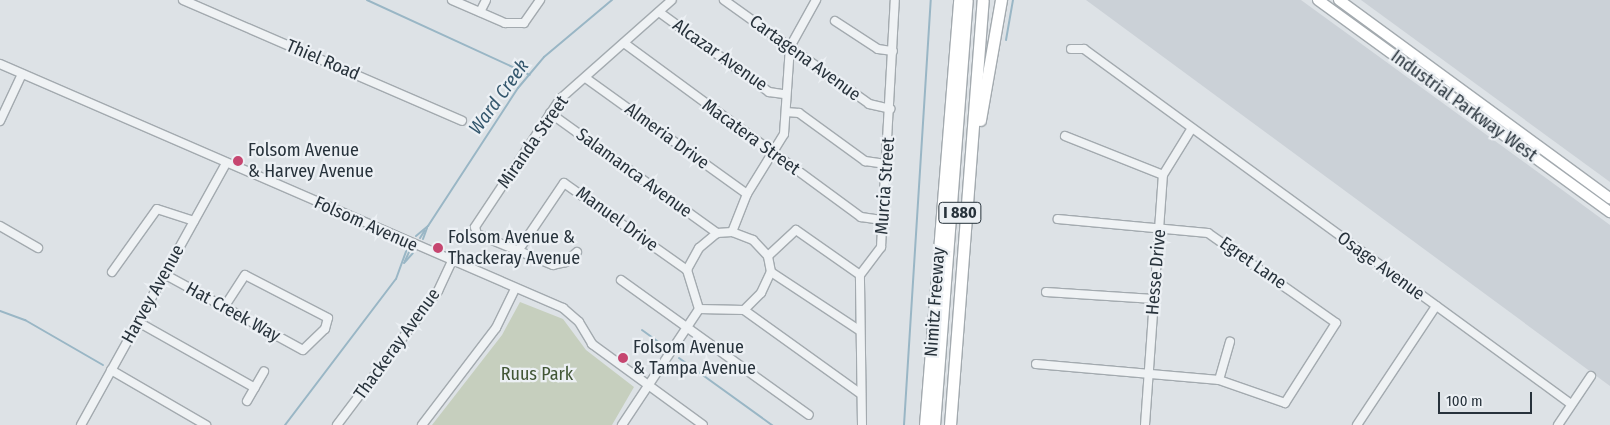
<!DOCTYPE html>
<html>
<head>
<meta charset="utf-8">
<style>
  body { margin:0 }
  #map { position:relative; width:1610px; height:425px; overflow:hidden; background:#dde2e6; font-family:"Fira Sans Condensed",sans-serif }
  div>[style] { position:absolute }
  .built>* { inset:0; background:#cbd1d7 }
  .green>* { inset:0; background:#c6cfbe }
  .stream>* { height:2px; margin:-1px; padding:0 1px; transform-origin:1px; border-radius:1px; background:#99b6c5 }
  .roads { filter:drop-shadow(1px 0 #a3aaaf) drop-shadow(-1px 0 #a3aaaf) drop-shadow(0 1px #a3aaaf) drop-shadow(0 -1px #a3aaaf) }
  .minor>* { height:8px; margin:-4px; padding:0 4px; transform-origin:4px; border-radius:4px; background:#eff2f4 }
  .major>* { height:10px; margin:-5px; padding:0 5px; transform-origin:5px; border-radius:5px; background:#fff }
  .highway>* { height:11px; margin:-5.5px; padding:0 5.5px; transform-origin:5.5px; border-radius:5.5px; background:#fff }
  .dots>* { width:14px; height:14px; translate:-50% -50%; box-sizing:border-box; border:2px solid #ecf0f4; border-radius:50% }
  span { translate:-50% -50%; white-space:nowrap; text-align:center; line-height:1.15; -webkit-text-stroke:4.5px #ecf0f4; paint-order:stroke }
  .shield-label span { padding:1px 4px; background:#ecf0f4; border:1px solid; border-radius:4px; -webkit-text-stroke-width:0 }
  .shield-label { font-size:16px; color:#27323b; font-weight:700 }
  .street-label { font-size:18px; color:#27323b }
  .poi-label { font-size:18px; color:#27323b }
  .left { translate:0 -50%; text-align:left }
  .park-label { font-size:18px; color:#415635 }
  .water-label { font-size:19px; color:#34576d; font-style:italic }
  .scale { position:absolute; left:1438px; top:392px; width:94px; height:22px; box-sizing:border-box; border:2px solid #27323b; border-top:0; padding-left:6px; font-size:15px; line-height:18px; white-space:nowrap; color:#27323b; -webkit-text-stroke:4px #ecf0f4; paint-order:stroke }
</style>
</head>
<body>
<div id="map">
  <div class="built">
    <div style="clip-path:polygon(1086px 0,1301px 0,1561px 189px,1610px 225px,1610px 386px)"></div>
    <div style="clip-path:polygon(1361px 0,1610px 0,1610px 182px)"></div>
  </div>
  <div class="green">
    <div style="clip-path:polygon(520px 302px,563px 319px,586px 350px,634px 387px,612px 425px,432px 425px,502px 335px)"></div>
  </div>
  <div class="stream">
    <div style="left:367px;top:0;width:179px;rotate:24.7deg"></div>
    <div style="left:1006px;top:40px;width:41px;rotate:-80.1deg"></div>
    <div style="left:416px;top:236px;width:16px;rotate:-40deg"></div>
    <div style="left:428px;top:226px;width:165px;rotate:-56.9deg"></div>
    <div style="left:518px;top:88px;width:40px;rotate:-50deg"></div>
    <div style="left:544px;top:57px;width:89px;rotate:-40deg"></div>
    <div style="left:420px;top:238px;width:9px;rotate:-58deg"></div>
    <div style="left:423px;top:239px;width:12px;rotate:-70deg"></div>
    <div style="left:405px;top:261px;width:10px;rotate:-66deg"></div>
    <div style="left:404px;top:263px;width:13px;rotate:-48deg"></div>
    <div style="left:0;top:311px;width:27px;rotate:20deg"></div>
    <div style="left:25px;top:320px;width:90px;rotate:30deg"></div>
    <div style="left:642px;top:330px;width:29px;rotate:36deg"></div>
    <div style="left:679px;top:358px;width:115px;rotate:35.8deg"></div>
    <div style="left:285px;top:425px;width:183px;rotate:-52.8deg"></div>
    <div style="left:396px;top:279px;width:30px;rotate:-70deg"></div>
    <div style="left:904px;top:425px;width:426px;rotate:-86.4deg"></div>
  </div>
  <div class="roads">
    <div class="minor">
      <div style="left:183px;top:0;width:304px;rotate:23.4deg"></div>
      <div style="left:452px;top:0;width:58px;rotate:23.5deg"></div>
      <div style="left:505px;top:23px;width:19px"></div>
      <div style="left:524px;top:23px;width:28px;rotate:-55deg"></div>
      <div style="left:724px;top:0;width:178px;rotate:35.6deg"></div>
      <div style="left:869px;top:104px;width:22px;rotate:13deg"></div>
      <div style="left:480px;top:12px;width:13px;rotate:-63deg"></div>
      <div style="left:659px;top:12px;width:136px;rotate:36deg"></div>
      <div style="left:769px;top:92px;width:15px;rotate:8deg"></div>
      <div style="left:835px;top:21px;width:51px;rotate:33.1deg"></div>
      <div style="left:878px;top:49px;width:15px;rotate:8deg"></div>
      <div style="left:624px;top:43px;width:294px;rotate:36.3deg"></div>
      <div style="left:861px;top:217px;width:21px;rotate:8deg"></div>
      <div style="left:1071px;top:49px;width:13px"></div>
      <div style="left:1084px;top:49px;width:603px;rotate:36.09deg"></div>
      <div style="left:0;top:64px;width:614px;rotate:23.43deg"></div>
      <div style="left:563px;top:308px;width:21px;rotate:41deg"></div>
      <div style="left:579px;top:322px;width:26px;rotate:59deg"></div>
      <div style="left:592px;top:344px;width:137px;rotate:36.1deg"></div>
      <div style="left:587px;top:79px;width:197px;rotate:35.7deg"></div>
      <div style="left:786px;top:112px;width:13px;rotate:4deg"></div>
      <div style="left:799px;top:113px;width:82px;rotate:36deg"></div>
      <div style="left:865px;top:161px;width:21px;rotate:8deg"></div>
      <div style="left:550px;top:113px;width:206px;rotate:35.7deg"></div>
      <div style="left:0;top:121px;width:52px;rotate:-64.9deg"></div>
      <div style="left:1065px;top:136px;width:105px;rotate:21.7deg"></div>
      <div style="left:0;top:226px;width:44px;rotate:30.1deg"></div>
      <div style="left:732px;top:232px;width:41px;rotate:-68.5deg"></div>
      <div style="left:747px;top:194px;width:70px;rotate:-58.3deg"></div>
      <div style="left:784px;top:134px;width:87px;rotate:-86.1deg"></div>
      <div style="left:790px;top:47px;width:54px;rotate:-61deg"></div>
      <div style="left:518px;top:251px;width:82px;rotate:-55.9deg"></div>
      <div style="left:564px;top:183px;width:151px;rotate:35.3deg"></div>
      <div style="left:687px;top:270px;width:41px;rotate:72.9deg"></div>
      <div style="left:699px;top:309px;width:45px;rotate:1.3deg"></div>
      <div style="left:744px;top:310px;width:24px;rotate:-45deg"></div>
      <div style="left:761px;top:293px;width:23px;rotate:-65deg"></div>
      <div style="left:771px;top:272px;width:16px;rotate:-101deg"></div>
      <div style="left:768px;top:256px;width:22px;rotate:-133deg"></div>
      <div style="left:753px;top:240px;width:22px;rotate:-159deg"></div>
      <div style="left:732px;top:232px;width:15px;rotate:176deg"></div>
      <div style="left:717px;top:233px;width:23px;rotate:140deg"></div>
      <div style="left:699px;top:248px;width:25px;rotate:119deg"></div>
      <div style="left:577px;top:252px;width:15px;rotate:138deg"></div>
      <div style="left:566px;top:262px;width:13px;rotate:167deg"></div>
      <div style="left:553px;top:265px;width:82px;rotate:-157.8deg"></div>
      <div style="left:477px;top:234px;width:7px;rotate:-106deg"></div>
      <div style="left:475px;top:227px;width:154px;rotate:-56.4deg"></div>
      <div style="left:560px;top:99px;width:149px;rotate:-41.5deg"></div>
      <div style="left:768px;top:256px;width:38px;rotate:-43deg"></div>
      <div style="left:796px;top:230px;width:78px;rotate:35.1deg"></div>
      <div style="left:112px;top:272px;width:77px;rotate:-54.5deg"></div>
      <div style="left:157px;top:209px;width:39px;rotate:18deg"></div>
      <div style="left:771px;top:272px;width:105px;rotate:33.4deg"></div>
      <div style="left:164px;top:274px;width:158px;rotate:28.7deg"></div>
      <div style="left:303px;top:350px;width:30px;rotate:-44deg"></div>
      <div style="left:325px;top:329px;width:11px;rotate:-75deg"></div>
      <div style="left:328px;top:318px;width:93px;rotate:-152.6deg"></div>
      <div style="left:245px;top:275px;width:38px;rotate:123deg"></div>
      <div style="left:621px;top:280px;width:231px;rotate:35.7deg"></div>
      <div style="left:1046px;top:292px;width:108px;rotate:3.7deg"></div>
      <div style="left:744px;top:310px;width:144px;rotate:35.7deg"></div>
      <div style="left:138px;top:322px;width:134px;rotate:29.4deg"></div>
      <div style="left:1036px;top:364px;width:184px;rotate:5deg"></div>
      <div style="left:1219px;top:380px;width:70px;rotate:19.2deg"></div>
      <div style="left:1285px;top:403px;width:95px;rotate:-57.5deg"></div>
      <div style="left:1336px;top:323px;width:156px;rotate:-144.9deg"></div>
      <div style="left:1208px;top:233px;width:151px;rotate:-174.7deg"></div>
      <div style="left:111px;top:370px;width:110px;rotate:30.1deg"></div>
      <div style="left:1219px;top:380px;width:40px;rotate:-74deg"></div>
      <div style="left:247px;top:401px;width:34px;rotate:-60deg"></div>
      <div style="left:81px;top:425px;width:299px;rotate:-61deg"></div>
      <div style="left:337px;top:425px;width:168px;rotate:-53deg"></div>
      <div style="left:438px;top:291px;width:33px;rotate:-65deg"></div>
      <div style="left:422px;top:425px;width:122px;rotate:-52.7deg"></div>
      <div style="left:496px;top:328px;width:43px;rotate:-64deg"></div>
      <div style="left:622px;top:425px;width:139px;rotate:-56.4deg"></div>
      <div style="left:862px;top:425px;width:150px;rotate:-90.8deg"></div>
      <div style="left:860px;top:275px;width:35px;rotate:-53deg"></div>
      <div style="left:881px;top:247px;width:247px;rotate:-86.8deg"></div>
      <div style="left:1145px;top:425px;width:251px;rotate:-85.9deg"></div>
      <div style="left:1163px;top:175px;width:55px;rotate:-58.3deg"></div>
      <div style="left:1357px;top:425px;width:143px;rotate:-56.4deg"></div>
      <div style="left:1558px;top:425px;width:59px;rotate:-56deg"></div>
    </div>
    <div class="major">
      <div style="left:1318px;top:0;width:361px;rotate:36deg"></div>
      <div style="left:1339px;top:0;width:336px;rotate:36.2deg"></div>
    </div>
    <div class="highway">
      <div style="left:980px;top:120px;width:122px;rotate:-80.1deg"></div>
      <div style="left:925px;top:425px;width:426px;rotate:-85.4deg"></div>
      <div style="left:934px;top:425px;width:426px;rotate:-85.6deg"></div>
      <div style="left:950px;top:425px;width:426px;rotate:-85.6deg"></div>
    </div>
  </div>
  <div class="dots">
    <div style="left:238px;top:161px;background:#c64670"></div>
    <div style="left:438px;top:248px;background:#c64670"></div>
    <div style="left:623px;top:358px;background:#c64670"></div>
  </div>
  <div class="shield-label">
    <span style="left:960px;top:213px">I 880</span>
  </div>
  <div class="street-label">
    <span style="left:720px;top:55px;rotate:35deg">Alcazar Avenue</span>
    <span style="left:805px;top:58px;rotate:36deg">Cartagena Avenue</span>
    <span style="left:323px;top:60px;rotate:23deg">Thiel Road</span>
    <span style="left:1464px;top:106px;rotate:36deg">Industrial Parkway West</span>
    <span style="left:667px;top:136px;rotate:36deg">Almeria Drive</span>
    <span style="left:751px;top:137px;rotate:36deg">Macatera Street</span>
    <span style="left:533px;top:142px;rotate:-55deg">Miranda Street</span>
    <span style="left:634px;top:173px;rotate:36deg">Salamanca Avenue</span>
    <span style="left:885px;top:186px;rotate:-86deg">Murcia Street</span>
    <span style="left:617px;top:219px;rotate:36deg">Manuel Drive</span>
    <span style="left:366px;top:224px;rotate:24deg">Folsom Avenue</span>
    <span style="left:1253px;top:263px;rotate:35deg">Egret Lane</span>
    <span style="left:1381px;top:266px;rotate:36deg">Osage Avenue</span>
    <span style="left:1156px;top:272px;rotate:-85deg">Hesse Drive</span>
    <span style="left:153px;top:294px;rotate:-61deg">Harvey Avenue</span>
    <span style="left:935px;top:302px;rotate:-86deg">Nimitz Freeway</span>
    <span style="left:233px;top:312px;rotate:29deg">Hat Creek Way</span>
    <span style="left:397px;top:344px;rotate:-54deg">Thackeray Avenue</span>
  </div>
  <div class="poi-label">
    <span class="left" style="left:248px;top:161px">Folsom Avenue<br>&amp; Harvey Avenue</span>
    <span class="left" style="left:448px;top:248px">Folsom Avenue &amp;<br>Thackeray Avenue</span>
    <span class="left" style="left:633px;top:358px">Folsom Avenue<br>&amp; Tampa Avenue</span>
  </div>
  <div class="park-label">
    <span style="left:537px;top:374px">Ruus Park</span>
  </div>
  <div class="water-label">
    <span style="left:499px;top:97px;rotate:-54deg">Ward Creek</span>
  </div>
  <div class="scale">100 m</div>
</div>
</body>
</html>
